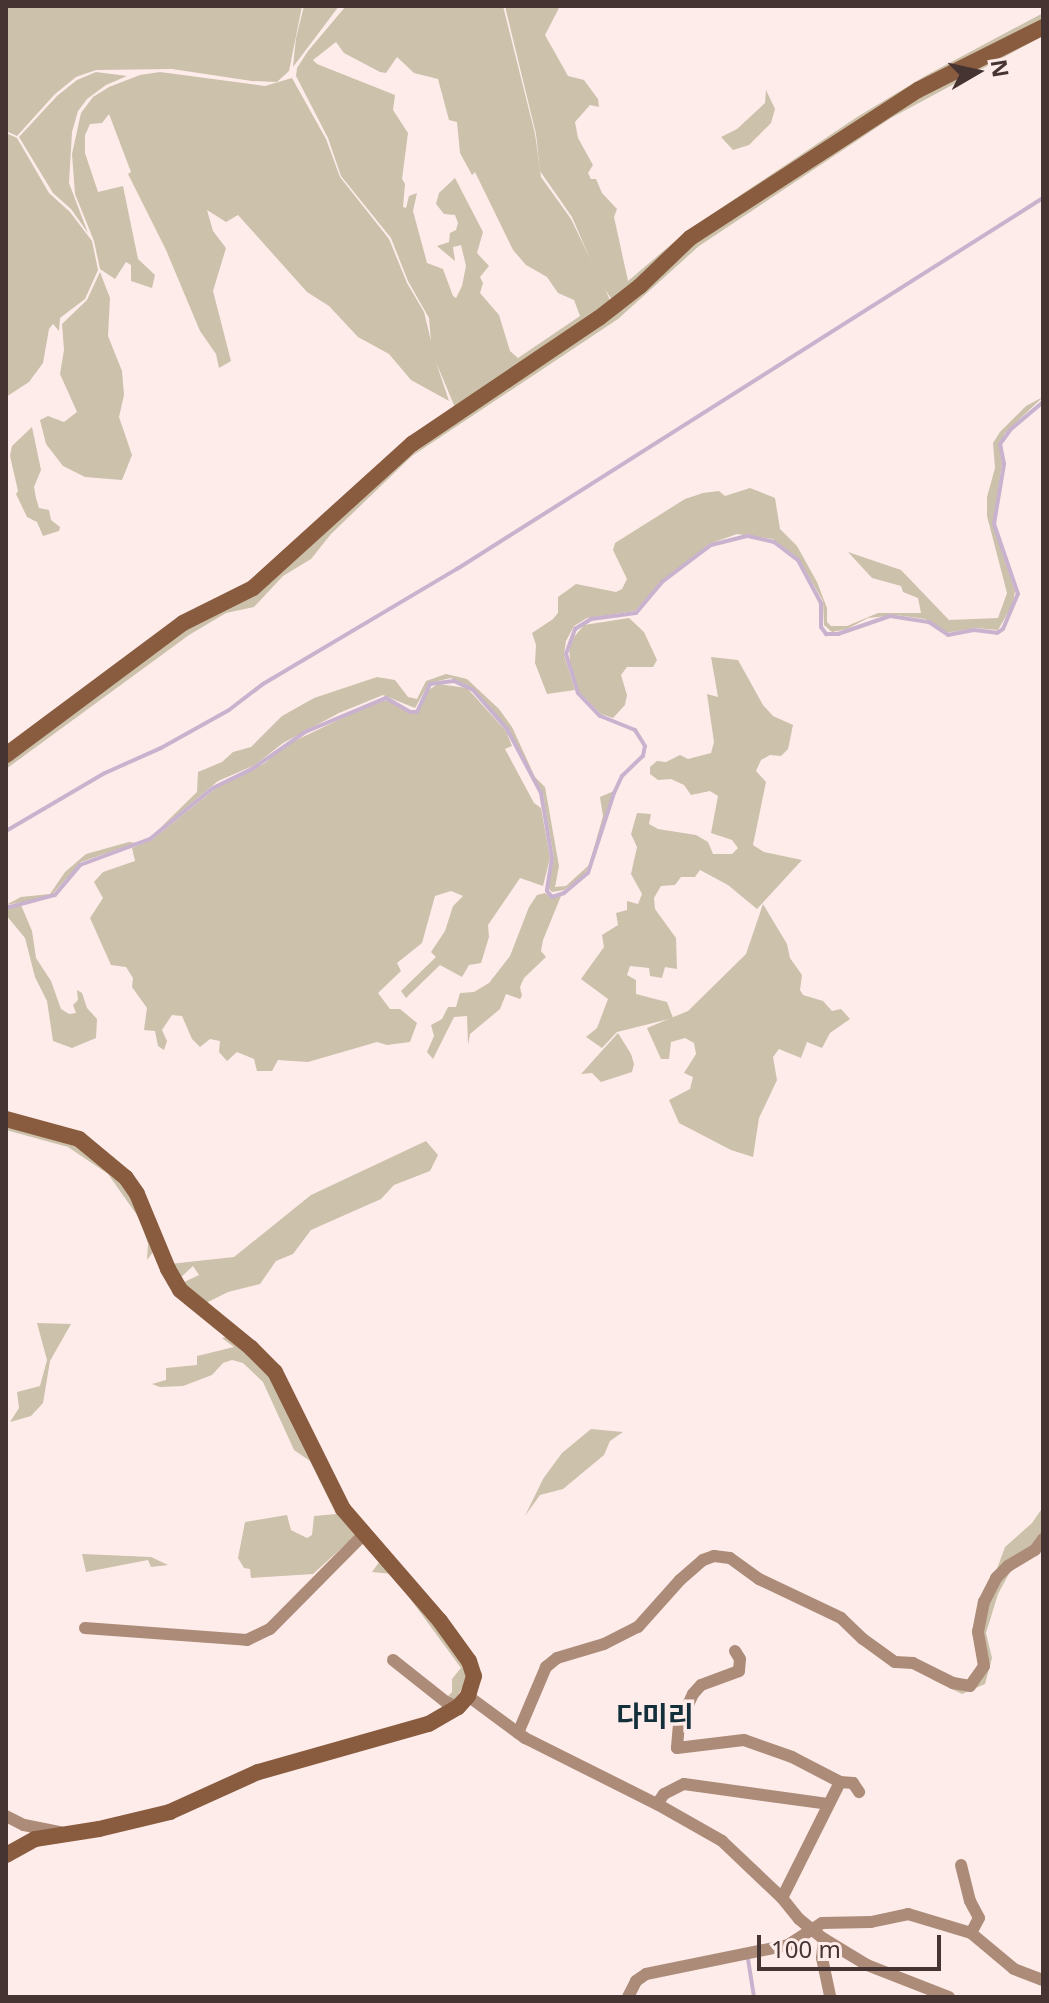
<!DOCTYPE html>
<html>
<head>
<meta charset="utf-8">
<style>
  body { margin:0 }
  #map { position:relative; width:1049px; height:2003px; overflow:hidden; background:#feeceb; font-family:"Noto Sans","Noto Sans KR",sans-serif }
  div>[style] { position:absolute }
  .green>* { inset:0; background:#ccc1aa }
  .stream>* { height:4px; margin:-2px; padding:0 2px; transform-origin:2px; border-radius:2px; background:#c9b2ce }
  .street>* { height:12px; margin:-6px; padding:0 6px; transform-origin:6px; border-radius:6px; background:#ac8c79 }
  .secondary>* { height:16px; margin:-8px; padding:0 8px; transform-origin:8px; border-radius:8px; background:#895c3f }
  span { translate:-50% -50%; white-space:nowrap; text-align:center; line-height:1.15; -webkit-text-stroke:7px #feeceb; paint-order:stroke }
  .quarter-label { font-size:28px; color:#122f3a; font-weight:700 }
  .frame { position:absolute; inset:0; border:8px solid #463433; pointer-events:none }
  .north { position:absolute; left:937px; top:32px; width:80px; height:80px; -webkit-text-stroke:6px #feeceb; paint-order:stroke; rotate:81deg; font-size:22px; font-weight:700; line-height:32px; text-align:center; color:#463433 }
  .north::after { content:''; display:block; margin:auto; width:28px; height:36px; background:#463433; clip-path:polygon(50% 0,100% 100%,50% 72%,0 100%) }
  .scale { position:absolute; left:757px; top:1935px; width:184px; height:36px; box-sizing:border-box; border:4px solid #463433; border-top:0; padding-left:10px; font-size:24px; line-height:28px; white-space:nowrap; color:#463433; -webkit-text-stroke:6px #feeceb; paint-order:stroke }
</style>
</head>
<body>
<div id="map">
  <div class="green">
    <div style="clip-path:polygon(6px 6px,302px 6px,289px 71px,277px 82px,252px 81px,172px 69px,96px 70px,76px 77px,55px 94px,17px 136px,6px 131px)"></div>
    <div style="clip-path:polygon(304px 6px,339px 6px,293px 67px,296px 38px)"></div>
    <div style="clip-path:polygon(evenodd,346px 6px,503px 6px,535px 134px,541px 177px,571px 219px,612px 304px,456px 410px,436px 362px,449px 401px,411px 380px,389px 354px,358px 337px,329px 306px,307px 292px,238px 215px,226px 222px,207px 210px,213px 231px,226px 248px,213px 291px,231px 361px,219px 368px,216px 354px,200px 331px,166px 250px,128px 174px,131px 172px,109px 114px,102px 123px,90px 124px,85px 135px,85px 153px,98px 192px,123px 186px,138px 259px,155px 275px,152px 288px,131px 281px,131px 265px,126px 262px,115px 279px,100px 269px,94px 241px,75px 194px,72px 154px,81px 113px,93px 97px,109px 87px,140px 75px,160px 72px,265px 86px,292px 78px,326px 139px,340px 177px,389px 239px,407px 283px,424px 312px,431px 341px,429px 318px,408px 281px,391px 238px,341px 176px,328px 138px,296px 76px,297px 68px,308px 51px,346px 6px,336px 42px,344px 53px,380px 72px,386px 73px,397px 57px,414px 73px,438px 79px,449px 120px,457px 122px,460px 153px,472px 175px,475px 172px,513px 250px,526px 265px,547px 277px,558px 293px,574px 300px,580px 316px,518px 358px,510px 351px,499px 315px,480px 293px,483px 283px,480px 277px,489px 266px,477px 253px,483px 232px,455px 178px,439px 193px,436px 204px,444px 214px,455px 215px,458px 223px,456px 230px,450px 233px,449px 242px,437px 246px,455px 261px,453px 247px,461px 245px,466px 266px,462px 286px,456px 298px,453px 296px,443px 269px,427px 263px,413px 211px,417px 193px,409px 196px,406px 208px,403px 207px,405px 184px,402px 179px,408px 133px,393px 110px,395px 95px,317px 64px,313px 60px,336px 42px)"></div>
    <div style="clip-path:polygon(505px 6px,560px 6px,545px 35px,568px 76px,584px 80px,598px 99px,599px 107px,590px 105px,575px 122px,578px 138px,593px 165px,588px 173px,591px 179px,596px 179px,602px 193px,617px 209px,614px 217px,628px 281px,687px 231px,857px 117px,925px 76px,1043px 13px,1043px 21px,863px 120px,614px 303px,600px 282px,572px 217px,540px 171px,536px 134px)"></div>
    <div style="clip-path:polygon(1043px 29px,1043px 36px,891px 118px,699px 246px,618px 319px,412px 456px,331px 534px,311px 559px,283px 576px,254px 607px,226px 613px,189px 635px,6px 769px,6px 760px,160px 645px,234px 601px,366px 489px,693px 244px,891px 112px)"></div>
    <div style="clip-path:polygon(96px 72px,127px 76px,106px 85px,87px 99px,78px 111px,72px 132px,69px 183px,88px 233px,71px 209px,53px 193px,19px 137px,57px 96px,77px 80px)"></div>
    <div style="clip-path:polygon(766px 90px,775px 109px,771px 123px,749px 145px,733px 150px,721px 137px,737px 129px,765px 103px)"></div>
    <div style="clip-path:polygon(6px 133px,17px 138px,49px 193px,70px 212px,92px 241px,98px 270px,85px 299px,60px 318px,59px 331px,53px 324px,49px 329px,43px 363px,29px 382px,6px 397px)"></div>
    <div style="clip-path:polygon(100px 272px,110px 298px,108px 336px,122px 371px,124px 395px,119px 417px,132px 455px,122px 480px,85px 477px,63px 466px,46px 444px,40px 420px,48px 416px,64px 422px,77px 412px,60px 374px,64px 350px,62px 324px,87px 300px)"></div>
    <div style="clip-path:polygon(1043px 397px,1005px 433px,999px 446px,1002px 463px,993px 525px,1015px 591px,1013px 604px,998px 630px,975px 628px,946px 633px,925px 619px,896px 615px,868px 618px,847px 629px,832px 632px,824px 625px,823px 601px,799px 559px,773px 539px,737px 534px,709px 544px,661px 582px,635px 611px,587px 618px,574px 626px,566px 641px,564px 655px,575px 690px,547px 694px,535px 663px,536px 645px,532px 633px,553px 619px,558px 613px,558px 597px,576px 584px,616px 592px,622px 589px,627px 579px,613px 550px,615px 543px,685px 499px,703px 493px,719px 491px,725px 496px,750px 488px,775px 498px,780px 529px,797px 546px,817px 582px,827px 608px,827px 622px,831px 626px,847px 626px,878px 613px,921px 613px,918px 598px,903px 592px,901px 586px,872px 578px,848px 552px,901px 570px,949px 620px,998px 618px,1007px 593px,987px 516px,987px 497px,995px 468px,993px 443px,1000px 432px,1026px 406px)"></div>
    <div style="clip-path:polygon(32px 427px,41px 470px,34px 487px,36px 498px,39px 508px,49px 510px,51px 520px,60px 527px,59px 531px,43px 536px,37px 522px,27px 517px,16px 494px,18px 491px,10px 456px,12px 446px)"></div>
    <div style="clip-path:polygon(629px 618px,644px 632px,657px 660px,653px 667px,627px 667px,621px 675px,627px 695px,625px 705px,613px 718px,601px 714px,579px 692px,570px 665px,569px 643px,584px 625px)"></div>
    <div style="clip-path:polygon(711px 657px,738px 660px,763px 705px,773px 716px,793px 725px,788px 749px,781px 756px,770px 755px,761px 760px,756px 771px,766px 782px,753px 845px,764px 852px,802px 860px,757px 909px,728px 885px,700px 870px,695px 877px,681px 877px,675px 885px,661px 886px,654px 898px,655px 909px,676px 938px,677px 969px,665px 967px,662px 978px,650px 976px,649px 968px,630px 966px,627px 975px,636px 980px,636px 994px,667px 1002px,673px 1018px,617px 1032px,602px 1048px,586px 1037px,597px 1028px,608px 999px,581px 979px,604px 947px,602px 935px,618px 925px,616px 913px,627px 910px,627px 901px,638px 904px,642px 894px,631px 874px,637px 847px,631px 834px,637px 813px,651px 814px,649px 824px,658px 829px,696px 835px,708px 842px,713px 854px,732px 854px,738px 848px,732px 840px,711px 833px,718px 796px,710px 791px,691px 795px,684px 785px,671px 779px,658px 780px,650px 774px,650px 767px,657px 761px,666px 762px,680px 755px,688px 759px,711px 753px,714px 742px,707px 694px,718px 697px)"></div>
    <div style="clip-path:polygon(446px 674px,467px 679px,499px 709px,512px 727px,535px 777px,545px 787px,559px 866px,555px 887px,566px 886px,589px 865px,603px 816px,600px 797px,614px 791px,594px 859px,583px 876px,564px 890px,552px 892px,548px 888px,554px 858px,543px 794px,515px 746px,510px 730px,472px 688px,451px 678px,429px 683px,415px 708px,383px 695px,339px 713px,283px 743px,255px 765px,218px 781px,154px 834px,197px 792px,198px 772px,222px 762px,233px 752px,251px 747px,282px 716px,314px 698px,377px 677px,395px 680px,408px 697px,417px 699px,426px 681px)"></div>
    <div style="clip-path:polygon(438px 684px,467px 688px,506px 731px,512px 746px,505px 749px,534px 803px,541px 808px,550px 858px,543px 886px,520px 878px,488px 925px,489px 937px,481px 963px,469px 965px,462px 977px,440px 965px,406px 998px,401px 991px,436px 957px,431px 952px,445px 931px,453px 906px,463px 896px,451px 891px,435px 896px,422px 943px,397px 963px,401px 971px,378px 993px,390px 1009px,400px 1009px,417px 1023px,410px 1042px,387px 1045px,377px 1042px,308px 1062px,278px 1060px,272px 1071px,257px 1071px,254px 1059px,237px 1052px,227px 1061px,219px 1052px,220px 1041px,210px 1039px,200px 1047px,192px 1039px,182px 1016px,172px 1015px,162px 1030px,167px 1041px,164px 1050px,158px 1046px,155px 1031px,144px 1030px,147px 1008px,132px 987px,133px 978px,126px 967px,111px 965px,90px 918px,103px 898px,94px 882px,103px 872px,135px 861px,132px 848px,153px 839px,215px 789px,265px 763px,286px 745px,376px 702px,391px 700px,408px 712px,417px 713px,427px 691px)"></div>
    <div style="clip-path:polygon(129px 842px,136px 843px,81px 862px,50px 897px,6px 905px,21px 897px,50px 894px,65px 872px,86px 854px)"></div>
    <div style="clip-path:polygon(545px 893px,553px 898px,561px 896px,543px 940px,541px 951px,546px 957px,524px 978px,520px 987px,522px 996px,520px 999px,506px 994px,500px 1009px,470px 1034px,468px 1045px,467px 1016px,454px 1017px,433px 1059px,427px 1052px,434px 1036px,431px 1025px,442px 1019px,448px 1007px,456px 1007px,460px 993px,474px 992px,489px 983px,510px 956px,529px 907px,537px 895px)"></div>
    <div style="clip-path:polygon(763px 904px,787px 944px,790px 958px,802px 975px,800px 990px,803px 995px,823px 1001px,832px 1011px,841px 1009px,850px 1019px,830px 1033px,822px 1048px,807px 1042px,801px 1058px,779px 1049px,773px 1057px,777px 1080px,759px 1118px,753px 1157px,731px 1150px,679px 1123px,669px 1100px,690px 1089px,693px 1077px,684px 1073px,696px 1054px,694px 1043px,685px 1038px,671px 1042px,669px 1059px,661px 1059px,647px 1028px,688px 1011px,746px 954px)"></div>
    <div style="clip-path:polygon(21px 905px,32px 931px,36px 958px,51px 981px,61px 1009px,69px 1014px,76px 1013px,73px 1005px,78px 1000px,77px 990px,82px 993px,87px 1008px,97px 1019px,96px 1038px,72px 1048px,53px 1041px,47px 1001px,35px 977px,25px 938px,6px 915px,6px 910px)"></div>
    <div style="clip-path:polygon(618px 1033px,631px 1054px,634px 1064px,632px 1072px,601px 1082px,592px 1073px,581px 1074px)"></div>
    <div style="clip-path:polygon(6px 1122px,77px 1144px,118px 1173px,156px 1248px,147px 1260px,148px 1244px,139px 1218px,108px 1174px,68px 1147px,6px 1130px)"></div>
    <div style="clip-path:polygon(426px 1141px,438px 1155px,430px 1171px,394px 1185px,381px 1199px,311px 1230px,293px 1254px,276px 1261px,260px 1284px,228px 1292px,204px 1304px,182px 1283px,199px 1275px,193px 1266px,179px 1279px,170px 1264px,234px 1257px,311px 1195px)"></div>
    <div style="clip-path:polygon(37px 1323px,71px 1324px,50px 1361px,43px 1403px,31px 1416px,10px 1422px,19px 1408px,17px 1392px,40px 1386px,47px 1360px)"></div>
    <div style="clip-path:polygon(230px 1336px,268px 1369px,357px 1534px,313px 1574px,251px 1578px,250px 1569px,244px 1568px,238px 1558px,245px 1522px,287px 1515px,291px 1530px,307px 1538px,312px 1535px,314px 1516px,336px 1514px,310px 1461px,294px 1450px,263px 1382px,243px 1363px,232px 1360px,223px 1363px,212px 1375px,183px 1386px,160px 1387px,152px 1384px,166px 1380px,166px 1368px,197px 1365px,197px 1356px,234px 1347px,222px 1338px)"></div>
    <div style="clip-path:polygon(591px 1429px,623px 1432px,610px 1441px,604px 1455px,563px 1489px,540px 1495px,525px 1516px,543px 1479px,562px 1453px)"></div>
    <div style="clip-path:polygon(1043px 1507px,1043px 1536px,994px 1577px,1005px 1547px,1032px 1523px)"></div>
    <div style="clip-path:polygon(363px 1539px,401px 1578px,465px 1663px,466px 1681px,454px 1703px,445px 1699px,452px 1692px,452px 1679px,461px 1668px,392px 1574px,372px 1572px,380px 1561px)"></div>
    <div style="clip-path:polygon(82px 1554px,151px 1557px,168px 1565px,151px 1567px,148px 1560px,86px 1572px)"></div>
    <div style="clip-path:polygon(1011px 1570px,998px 1594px,986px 1633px,992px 1658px,985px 1684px,962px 1694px,933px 1680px,921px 1670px,976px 1686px,981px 1681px,984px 1675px,981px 1641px,986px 1604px,1001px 1579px)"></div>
  </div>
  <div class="stream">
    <div style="left:6px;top:831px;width:115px;rotate:-30.4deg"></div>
    <div style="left:105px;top:773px;width:61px;rotate:-24.1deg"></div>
    <div style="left:161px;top:748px;width:78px;rotate:-29.2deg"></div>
    <div style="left:229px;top:710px;width:43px;rotate:-37.4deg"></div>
    <div style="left:263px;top:684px;width:226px;rotate:-30.7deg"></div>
    <div style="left:457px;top:569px;width:694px;rotate:-32.34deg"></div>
    <div style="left:6px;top:908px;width:51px;rotate:-14.9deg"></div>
    <div style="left:55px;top:895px;width:39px;rotate:-50deg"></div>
    <div style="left:80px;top:865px;width:75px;rotate:-20.4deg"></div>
    <div style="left:150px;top:839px;width:81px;rotate:-39deg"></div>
    <div style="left:213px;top:788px;width:43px;rotate:-26deg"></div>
    <div style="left:252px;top:769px;width:65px;rotate:-34.9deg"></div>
    <div style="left:305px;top:732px;width:88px;rotate:-22.8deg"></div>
    <div style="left:386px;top:698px;width:28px;rotate:30deg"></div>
    <div style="left:410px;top:712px;width:7px"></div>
    <div style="left:417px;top:712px;width:31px;rotate:-65deg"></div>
    <div style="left:430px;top:684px;width:24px;rotate:-7deg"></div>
    <div style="left:454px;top:681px;width:21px;rotate:25deg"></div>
    <div style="left:473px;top:690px;width:52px;rotate:48.9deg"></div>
    <div style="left:507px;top:729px;width:72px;rotate:62deg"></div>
    <div style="left:541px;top:793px;width:66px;rotate:80.4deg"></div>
    <div style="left:552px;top:858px;width:33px;rotate:99deg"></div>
    <div style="left:547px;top:891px;width:8px;rotate:50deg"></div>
    <div style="left:552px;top:897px;width:13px;rotate:-18deg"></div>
    <div style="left:564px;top:893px;width:31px;rotate:-40deg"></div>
    <div style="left:588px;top:873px;width:84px;rotate:-72deg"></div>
    <div style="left:614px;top:793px;width:19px;rotate:-65deg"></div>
    <div style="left:622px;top:776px;width:29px;rotate:-44deg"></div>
    <div style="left:643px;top:756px;width:10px;rotate:-79deg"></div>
    <div style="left:645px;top:746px;width:19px;rotate:-122deg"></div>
    <div style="left:635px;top:730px;width:38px;rotate:-158deg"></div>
    <div style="left:600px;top:716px;width:32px;rotate:-134deg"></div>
    <div style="left:578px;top:693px;width:41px;rotate:-107.1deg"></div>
    <div style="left:566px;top:654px;width:27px;rotate:-70deg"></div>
    <div style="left:575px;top:629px;width:19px;rotate:-32deg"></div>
    <div style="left:591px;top:619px;width:45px;rotate:-7.6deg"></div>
    <div style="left:636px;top:613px;width:40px;rotate:-50deg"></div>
    <div style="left:662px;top:582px;width:61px;rotate:-37.1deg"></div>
    <div style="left:711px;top:545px;width:38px;rotate:-14deg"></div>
    <div style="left:748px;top:536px;width:27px;rotate:13deg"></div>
    <div style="left:774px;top:542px;width:30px;rotate:37deg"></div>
    <div style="left:798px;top:560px;width:49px;rotate:61.9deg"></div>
    <div style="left:821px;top:603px;width:24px;rotate:90deg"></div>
    <div style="left:821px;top:627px;width:9px;rotate:54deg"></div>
    <div style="left:826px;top:634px;width:12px"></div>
    <div style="left:838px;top:634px;width:55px;rotate:-19.1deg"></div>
    <div style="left:890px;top:616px;width:39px;rotate:9deg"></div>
    <div style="left:929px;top:622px;width:23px;rotate:34deg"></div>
    <div style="left:948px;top:635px;width:26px;rotate:-11deg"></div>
    <div style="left:974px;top:630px;width:23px;rotate:7deg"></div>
    <div style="left:997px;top:633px;width:7px;rotate:-34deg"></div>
    <div style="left:1003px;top:629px;width:38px;rotate:-67deg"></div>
    <div style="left:1018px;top:594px;width:74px;rotate:-108.9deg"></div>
    <div style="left:994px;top:524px;width:61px;rotate:-80.5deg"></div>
    <div style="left:1004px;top:464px;width:20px;rotate:-101deg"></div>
    <div style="left:1000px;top:444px;width:17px;rotate:-54deg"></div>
    <div style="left:1010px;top:430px;width:43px;rotate:-40.3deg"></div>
    <div style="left:748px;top:1959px;width:38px;rotate:81deg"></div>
  </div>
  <div class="street">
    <div style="left:85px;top:1628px;width:162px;rotate:4.2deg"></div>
    <div style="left:247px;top:1640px;width:25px;rotate:-26deg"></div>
    <div style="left:270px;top:1629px;width:132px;rotate:-45.3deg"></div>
    <div style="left:735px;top:1651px;width:9px;rotate:58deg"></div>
    <div style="left:740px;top:1659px;width:12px;rotate:95deg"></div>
    <div style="left:739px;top:1671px;width:40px;rotate:159.8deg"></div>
    <div style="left:701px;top:1685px;width:12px;rotate:132deg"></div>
    <div style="left:693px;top:1694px;width:33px;rotate:115deg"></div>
    <div style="left:679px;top:1724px;width:24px;rotate:95deg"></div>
    <div style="left:677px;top:1748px;width:67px;rotate:-6.8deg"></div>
    <div style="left:744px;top:1740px;width:51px;rotate:19.5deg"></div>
    <div style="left:792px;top:1757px;width:54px;rotate:27.5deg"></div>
    <div style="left:393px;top:1660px;width:68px;rotate:38.4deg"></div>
    <div style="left:446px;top:1702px;width:13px;rotate:23deg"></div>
    <div style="left:468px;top:1696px;width:71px;rotate:36.4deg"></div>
    <div style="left:525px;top:1738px;width:148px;rotate:26.6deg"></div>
    <div style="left:657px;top:1804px;width:75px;rotate:29.6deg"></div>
    <div style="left:722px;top:1841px;width:83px;rotate:43.5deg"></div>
    <div style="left:782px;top:1898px;width:27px;rotate:51deg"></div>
    <div style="left:799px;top:1919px;width:32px;rotate:39deg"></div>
    <div style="left:824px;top:1939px;width:50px;rotate:31.2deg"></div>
    <div style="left:867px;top:1965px;width:88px;rotate:21.3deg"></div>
    <div style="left:518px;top:1733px;width:72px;rotate:-67deg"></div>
    <div style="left:546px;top:1667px;width:14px;rotate:-39deg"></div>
    <div style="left:557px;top:1658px;width:49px;rotate:-16.6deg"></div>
    <div style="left:604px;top:1644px;width:38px;rotate:-27deg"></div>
    <div style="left:638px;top:1627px;width:63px;rotate:-48.2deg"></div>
    <div style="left:680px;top:1580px;width:30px;rotate:-41deg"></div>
    <div style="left:703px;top:1560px;width:12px;rotate:-20deg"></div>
    <div style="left:714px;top:1556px;width:16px;rotate:7deg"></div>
    <div style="left:730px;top:1558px;width:36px;rotate:36deg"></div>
    <div style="left:759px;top:1579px;width:91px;rotate:25.4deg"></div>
    <div style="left:841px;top:1618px;width:30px;rotate:44deg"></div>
    <div style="left:863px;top:1639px;width:39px;rotate:36deg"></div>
    <div style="left:895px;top:1662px;width:18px;rotate:3deg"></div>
    <div style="left:913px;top:1663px;width:45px;rotate:26.6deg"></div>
    <div style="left:953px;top:1683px;width:17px;rotate:10deg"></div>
    <div style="left:970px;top:1686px;width:24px;rotate:-55deg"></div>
    <div style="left:984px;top:1666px;width:35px;rotate:-100deg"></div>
    <div style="left:978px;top:1632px;width:31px;rotate:-79deg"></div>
    <div style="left:984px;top:1602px;width:27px;rotate:-63deg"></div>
    <div style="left:996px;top:1578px;width:17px;rotate:-45deg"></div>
    <div style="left:1008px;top:1566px;width:31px;rotate:-31deg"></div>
    <div style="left:1035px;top:1550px;width:14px;rotate:-54deg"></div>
    <div style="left:657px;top:1804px;width:12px;rotate:-55deg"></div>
    <div style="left:664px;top:1794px;width:22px;rotate:-27deg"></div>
    <div style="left:684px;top:1784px;width:145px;rotate:7.9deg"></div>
    <div style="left:6px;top:1816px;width:20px;rotate:27deg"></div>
    <div style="left:24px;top:1825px;width:37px;rotate:11deg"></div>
    <div style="left:961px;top:1865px;width:37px;rotate:76deg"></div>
    <div style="left:970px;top:1901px;width:19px;rotate:62deg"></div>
    <div style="left:979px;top:1918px;width:17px;rotate:118deg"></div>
    <div style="left:782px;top:1898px;width:130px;rotate:-63.4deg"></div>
    <div style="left:840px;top:1782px;width:13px;rotate:4deg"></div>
    <div style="left:853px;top:1783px;width:11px;rotate:56deg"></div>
    <div style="left:824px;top:1939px;width:19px;rotate:96deg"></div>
    <div style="left:822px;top:1958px;width:40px;rotate:78deg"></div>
    <div style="left:628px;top:1997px;width:18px;rotate:-63deg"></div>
    <div style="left:636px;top:1981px;width:12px;rotate:-35deg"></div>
    <div style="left:646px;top:1974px;width:145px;rotate:-11.5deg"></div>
    <div style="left:788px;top:1945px;width:40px;rotate:-32.9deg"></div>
    <div style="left:822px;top:1923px;width:49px;rotate:-1.2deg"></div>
    <div style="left:871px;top:1922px;width:38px;rotate:-12deg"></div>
    <div style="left:908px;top:1914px;width:66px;rotate:16.8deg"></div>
    <div style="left:971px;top:1933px;width:56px;rotate:39.9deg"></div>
    <div style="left:1014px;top:1969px;width:31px;rotate:21deg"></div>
  </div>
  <div class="secondary">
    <div style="left:6px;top:755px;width:221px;rotate:-36.7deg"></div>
    <div style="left:183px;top:623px;width:78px;rotate:-26.6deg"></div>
    <div style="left:253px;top:588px;width:215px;rotate:-42.2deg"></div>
    <div style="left:412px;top:444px;width:225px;rotate:-34deg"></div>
    <div style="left:599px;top:318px;width:52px;rotate:-38deg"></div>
    <div style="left:640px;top:286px;width:69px;rotate:-43.8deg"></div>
    <div style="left:690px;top:238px;width:272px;rotate:-33deg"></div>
    <div style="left:918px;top:90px;width:140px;rotate:-26.7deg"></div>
    <div style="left:6px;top:1119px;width:76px;rotate:15.3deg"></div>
    <div style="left:79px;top:1139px;width:61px;rotate:39.7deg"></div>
    <div style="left:126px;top:1178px;width:19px;rotate:55deg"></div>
    <div style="left:137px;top:1194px;width:81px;rotate:67.5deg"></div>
    <div style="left:168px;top:1269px;width:24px;rotate:60deg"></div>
    <div style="left:180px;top:1290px;width:92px;rotate:39.2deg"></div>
    <div style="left:251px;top:1348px;width:34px;rotate:45deg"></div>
    <div style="left:275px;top:1372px;width:153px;rotate:63.6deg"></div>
    <div style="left:343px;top:1509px;width:148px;rotate:49.1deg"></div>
    <div style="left:440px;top:1621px;width:49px;rotate:54.1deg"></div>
    <div style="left:469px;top:1661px;width:16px;rotate:72deg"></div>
    <div style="left:474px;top:1676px;width:21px;rotate:107deg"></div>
    <div style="left:468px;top:1696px;width:15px;rotate:132deg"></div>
    <div style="left:458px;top:1707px;width:34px;rotate:150deg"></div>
    <div style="left:428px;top:1724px;width:177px;rotate:164.2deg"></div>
    <div style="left:258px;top:1772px;width:97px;rotate:155.6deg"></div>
    <div style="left:170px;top:1812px;width:73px;rotate:166.5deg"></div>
    <div style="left:99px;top:1829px;width:65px;rotate:171.1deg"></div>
    <div style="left:35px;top:1839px;width:33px;rotate:151deg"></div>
  </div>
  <div class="quarter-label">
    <span style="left:655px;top:1715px">다미리</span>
  </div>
  <div class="frame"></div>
  <div class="north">N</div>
  <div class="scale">100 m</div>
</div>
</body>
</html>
